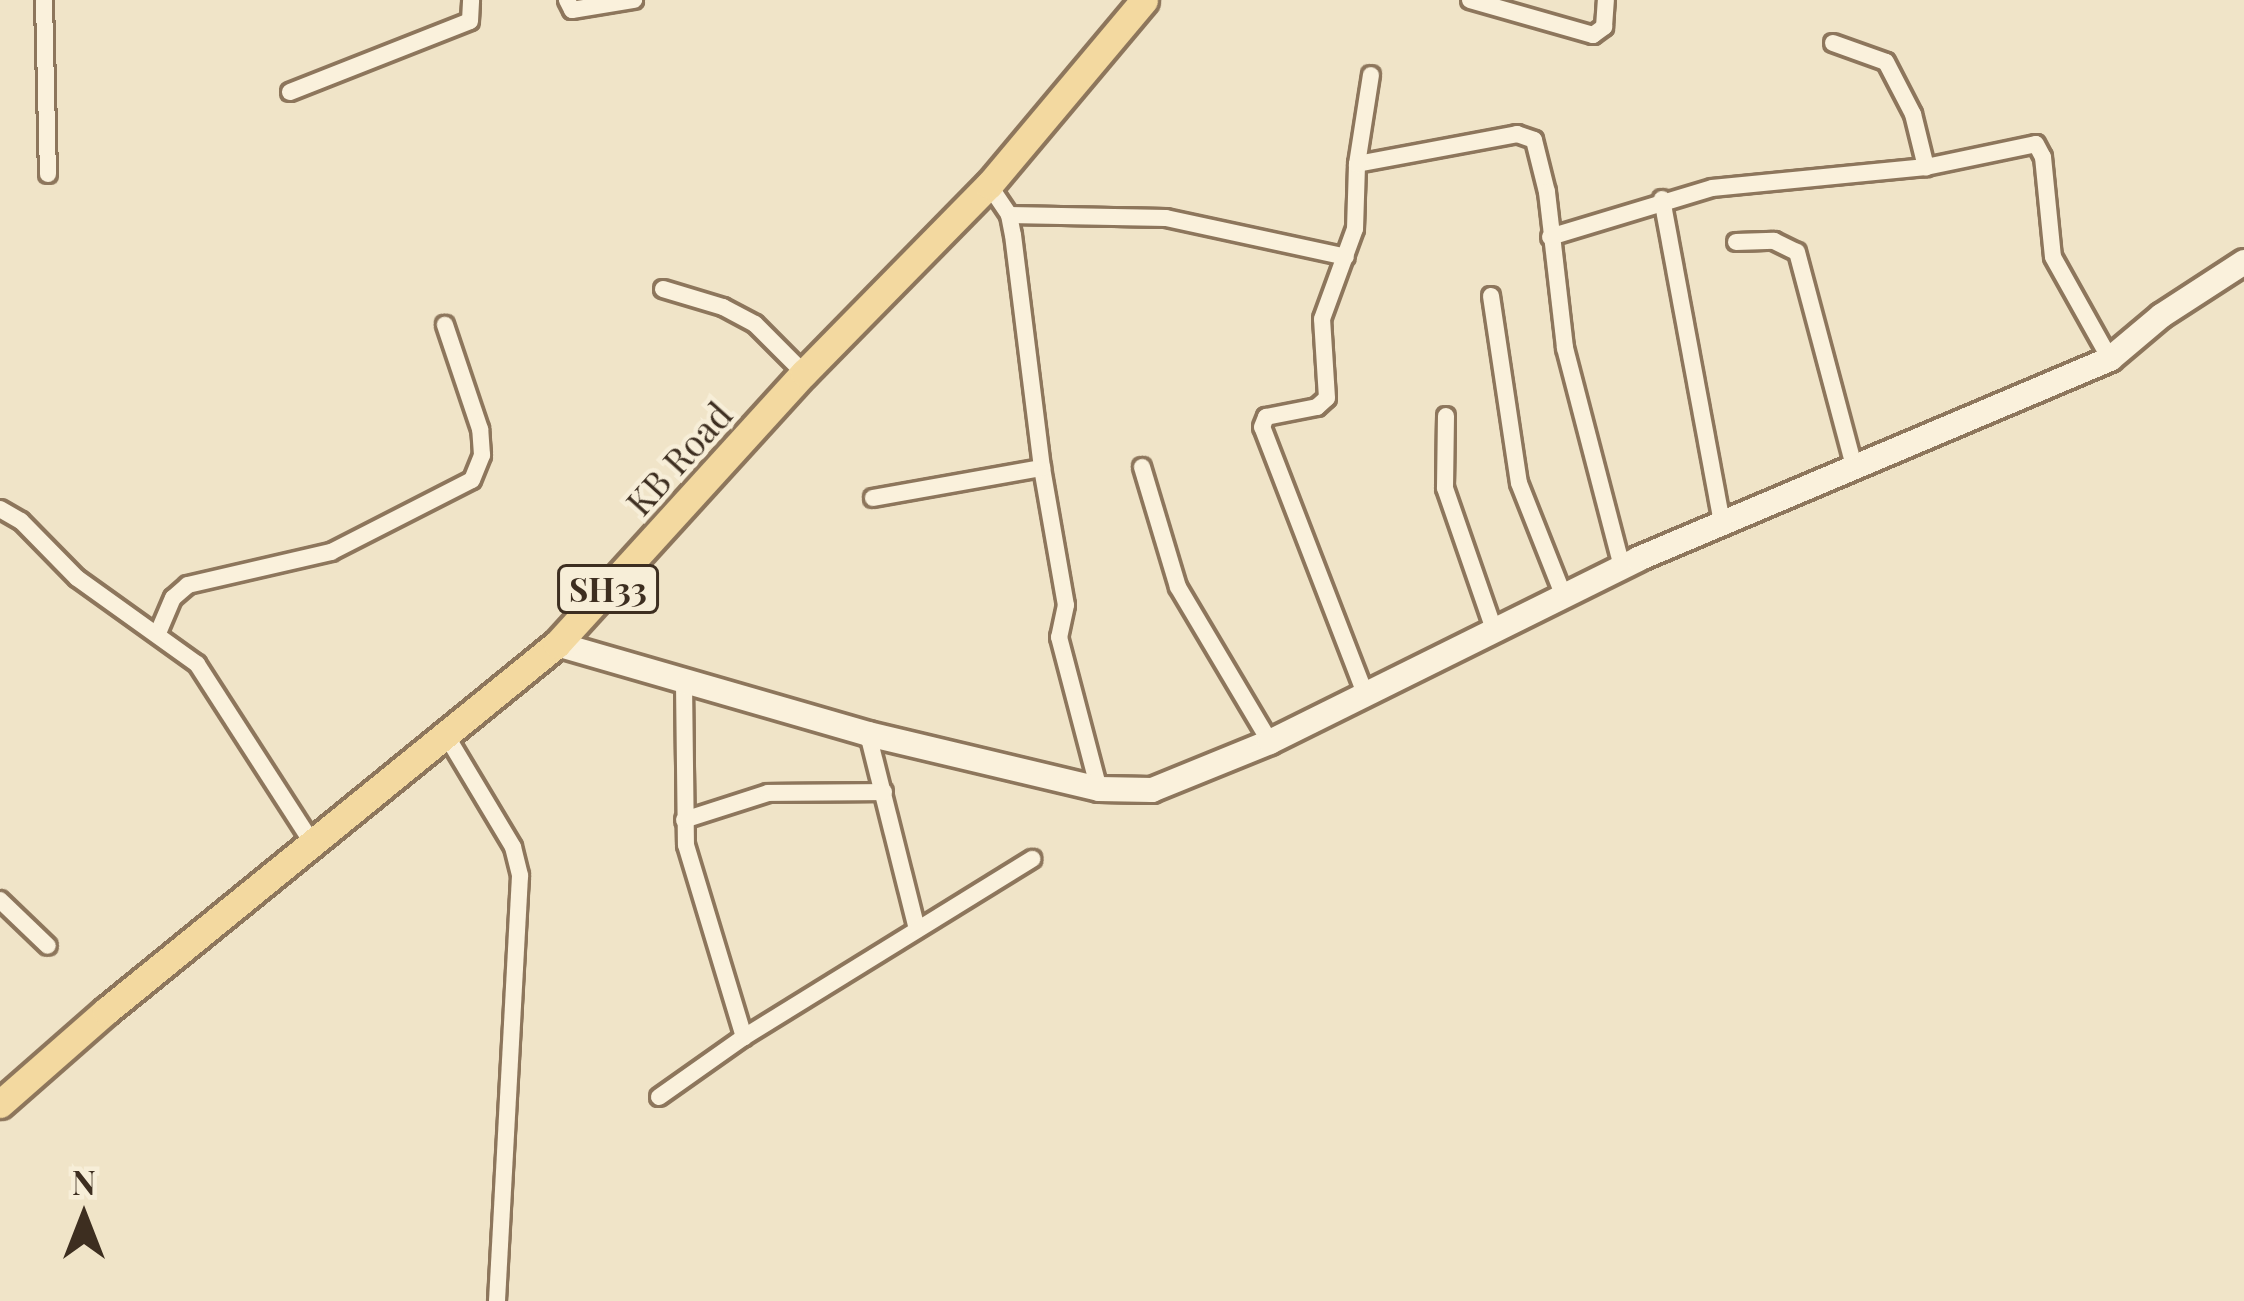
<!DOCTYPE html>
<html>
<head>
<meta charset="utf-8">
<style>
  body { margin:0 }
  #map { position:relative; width:2244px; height:1301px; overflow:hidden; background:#f0e4c8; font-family:"Playfair Display",serif }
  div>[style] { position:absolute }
  .roads { filter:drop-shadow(3px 0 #8d765c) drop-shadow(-3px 0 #8d765c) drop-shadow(0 3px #8d765c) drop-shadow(0 -3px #8d765c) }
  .minor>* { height:16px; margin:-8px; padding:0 8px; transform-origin:8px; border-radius:8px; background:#faf1dc }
  .secondary>* { height:24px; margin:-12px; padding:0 12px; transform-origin:12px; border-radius:12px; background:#faf1dc }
  .primary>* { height:27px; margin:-13.5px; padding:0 13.5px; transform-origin:13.5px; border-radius:13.5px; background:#f3d9a0 }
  span { translate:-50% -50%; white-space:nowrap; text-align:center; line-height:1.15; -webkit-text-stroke:9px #f7eed8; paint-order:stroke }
  .shield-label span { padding:3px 9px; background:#f7eed8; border:3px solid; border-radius:9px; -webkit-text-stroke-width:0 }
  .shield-label { font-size:33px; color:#3d2e20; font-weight:700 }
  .street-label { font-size:36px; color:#3d2e20 }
  .north { position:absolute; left:24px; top:1157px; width:120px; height:120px; -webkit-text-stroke:9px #f7eed8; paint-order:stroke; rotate:0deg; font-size:33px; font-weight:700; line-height:48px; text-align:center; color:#3d2e20 }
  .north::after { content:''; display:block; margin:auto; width:42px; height:54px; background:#3d2e20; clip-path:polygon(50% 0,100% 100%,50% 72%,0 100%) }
</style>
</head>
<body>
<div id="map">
  <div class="roads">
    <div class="minor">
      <div style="left:44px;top:0;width:174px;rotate:88.7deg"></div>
      <div style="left:567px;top:0;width:11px;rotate:63deg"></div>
      <div style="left:572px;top:10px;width:63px;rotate:-9.2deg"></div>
      <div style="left:1470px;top:0;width:128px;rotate:15.9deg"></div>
      <div style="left:1593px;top:35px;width:14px;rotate:-36deg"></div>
      <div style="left:1604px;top:27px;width:27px;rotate:-86deg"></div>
      <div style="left:1833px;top:43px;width:56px;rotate:19.7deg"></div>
      <div style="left:1886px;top:62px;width:59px;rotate:62.6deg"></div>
      <div style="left:1913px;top:114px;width:55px;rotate:76.2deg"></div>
      <div style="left:290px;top:92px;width:193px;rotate:-21.5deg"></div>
      <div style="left:470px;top:21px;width:21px;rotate:-87deg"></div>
      <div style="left:1357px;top:164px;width:163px;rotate:-10.6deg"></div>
      <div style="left:1517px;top:134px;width:18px;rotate:19deg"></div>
      <div style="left:1534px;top:140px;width:54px;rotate:76deg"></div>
      <div style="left:1547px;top:192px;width:157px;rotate:83.4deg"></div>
      <div style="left:1565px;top:348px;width:226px;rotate:75.4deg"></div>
      <div style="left:989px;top:185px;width:36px;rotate:56deg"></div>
      <div style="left:1009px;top:215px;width:20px;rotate:79deg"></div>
      <div style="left:1013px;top:235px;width:235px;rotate:82.9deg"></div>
      <div style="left:1042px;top:468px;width:139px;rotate:80.1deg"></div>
      <div style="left:1066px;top:605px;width:33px;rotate:102deg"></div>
      <div style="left:1059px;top:637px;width:157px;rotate:75.3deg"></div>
      <div style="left:1662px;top:199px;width:330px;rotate:79.5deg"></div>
      <div style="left:1009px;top:215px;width:157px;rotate:1.1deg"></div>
      <div style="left:1166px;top:218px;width:184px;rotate:12.2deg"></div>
      <div style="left:1550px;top:237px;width:169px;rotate:-16.8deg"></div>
      <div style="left:1712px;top:188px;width:215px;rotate:-5.6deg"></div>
      <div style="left:1926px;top:167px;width:112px;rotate:-11.8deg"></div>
      <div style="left:2036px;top:144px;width:15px;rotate:62deg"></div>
      <div style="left:2043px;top:157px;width:100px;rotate:84.3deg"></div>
      <div style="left:2053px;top:257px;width:117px;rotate:60.8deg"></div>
      <div style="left:1736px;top:242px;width:38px;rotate:-2deg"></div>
      <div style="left:1774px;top:241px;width:25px;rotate:26deg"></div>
      <div style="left:1797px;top:252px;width:221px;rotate:75.1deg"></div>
      <div style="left:663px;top:289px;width:63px;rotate:16.7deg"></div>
      <div style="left:723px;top:307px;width:36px;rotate:28deg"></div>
      <div style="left:755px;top:324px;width:69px;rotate:45deg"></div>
      <div style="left:1491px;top:296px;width:189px;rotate:81.5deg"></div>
      <div style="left:1519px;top:483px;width:125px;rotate:68.4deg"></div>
      <div style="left:1446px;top:416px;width:72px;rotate:90.8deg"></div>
      <div style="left:1445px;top:488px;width:152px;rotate:70.9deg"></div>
      <div style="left:1142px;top:467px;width:125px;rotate:73.3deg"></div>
      <div style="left:1178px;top:587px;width:180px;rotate:59.3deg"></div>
      <div style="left:873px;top:498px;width:172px;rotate:-10.1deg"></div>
      <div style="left:0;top:509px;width:24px;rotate:30deg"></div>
      <div style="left:21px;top:521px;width:80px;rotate:45.5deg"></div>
      <div style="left:77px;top:578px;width:148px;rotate:35.6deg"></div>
      <div style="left:197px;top:664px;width:214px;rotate:57.2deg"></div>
      <div style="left:158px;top:633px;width:38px;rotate:-67deg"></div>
      <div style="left:173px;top:598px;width:20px;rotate:-41deg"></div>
      <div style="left:188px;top:585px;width:147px;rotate:-13deg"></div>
      <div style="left:331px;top:552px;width:158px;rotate:-27.1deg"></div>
      <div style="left:472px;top:480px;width:27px;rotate:-68deg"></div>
      <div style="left:482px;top:455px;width:26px;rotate:-94deg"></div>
      <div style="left:480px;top:429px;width:110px;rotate:-108.6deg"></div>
      <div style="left:684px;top:684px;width:161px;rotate:89.3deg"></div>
      <div style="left:686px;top:845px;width:201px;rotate:73.2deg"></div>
      <div style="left:1366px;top:696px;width:288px;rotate:-111.1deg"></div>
      <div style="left:1262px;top:427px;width:11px;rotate:-68deg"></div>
      <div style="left:1266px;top:417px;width:52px;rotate:-11.1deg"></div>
      <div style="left:1317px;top:407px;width:13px;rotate:-42deg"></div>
      <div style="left:1327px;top:398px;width:79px;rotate:-93.6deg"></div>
      <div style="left:1322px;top:319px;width:96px;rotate:-69.9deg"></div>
      <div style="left:1355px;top:229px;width:65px;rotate:-88.2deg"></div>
      <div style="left:1357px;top:164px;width:90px;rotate:-81.1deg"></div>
      <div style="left:868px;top:734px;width:201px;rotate:75.9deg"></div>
      <div style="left:446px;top:735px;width:131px;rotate:59.1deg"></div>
      <div style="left:513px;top:847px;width:30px;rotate:76deg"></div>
      <div style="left:520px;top:876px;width:426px;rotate:93.1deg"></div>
      <div style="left:684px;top:820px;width:88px;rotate:-17.8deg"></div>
      <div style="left:768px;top:793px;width:116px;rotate:-0.5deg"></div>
      <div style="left:0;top:900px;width:66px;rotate:43.8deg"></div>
      <div style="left:659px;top:1097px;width:104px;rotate:-35.2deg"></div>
      <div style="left:744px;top:1037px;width:339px;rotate:-31.7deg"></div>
    </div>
    <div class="secondary">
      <div style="left:557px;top:644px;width:324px;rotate:16.1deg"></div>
      <div style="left:868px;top:734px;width:237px;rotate:13.4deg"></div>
      <div style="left:1099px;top:789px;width:53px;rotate:1.1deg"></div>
      <div style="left:1152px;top:790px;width:127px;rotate:-22.1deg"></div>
      <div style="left:1270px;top:742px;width:411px;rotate:-26.4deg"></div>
      <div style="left:1638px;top:559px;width:513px;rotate:-22.96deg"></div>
      <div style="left:2110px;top:359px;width:67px;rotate:-40.1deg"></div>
      <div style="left:2161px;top:316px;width:99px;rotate:-33deg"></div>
    </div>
    <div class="primary">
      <div style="left:0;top:1104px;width:141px;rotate:-41.3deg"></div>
      <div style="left:106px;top:1011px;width:581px;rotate:-39.14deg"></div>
      <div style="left:557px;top:644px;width:367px;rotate:-47.7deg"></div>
      <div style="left:804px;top:373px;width:264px;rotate:-45.5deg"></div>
      <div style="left:989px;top:185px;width:241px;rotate:-50deg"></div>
    </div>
  </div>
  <div class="shield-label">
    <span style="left:608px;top:589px">SH33</span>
  </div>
  <div class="street-label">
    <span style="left:678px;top:458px;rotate:-48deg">KB Road</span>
  </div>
  <div class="north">N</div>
</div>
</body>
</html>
